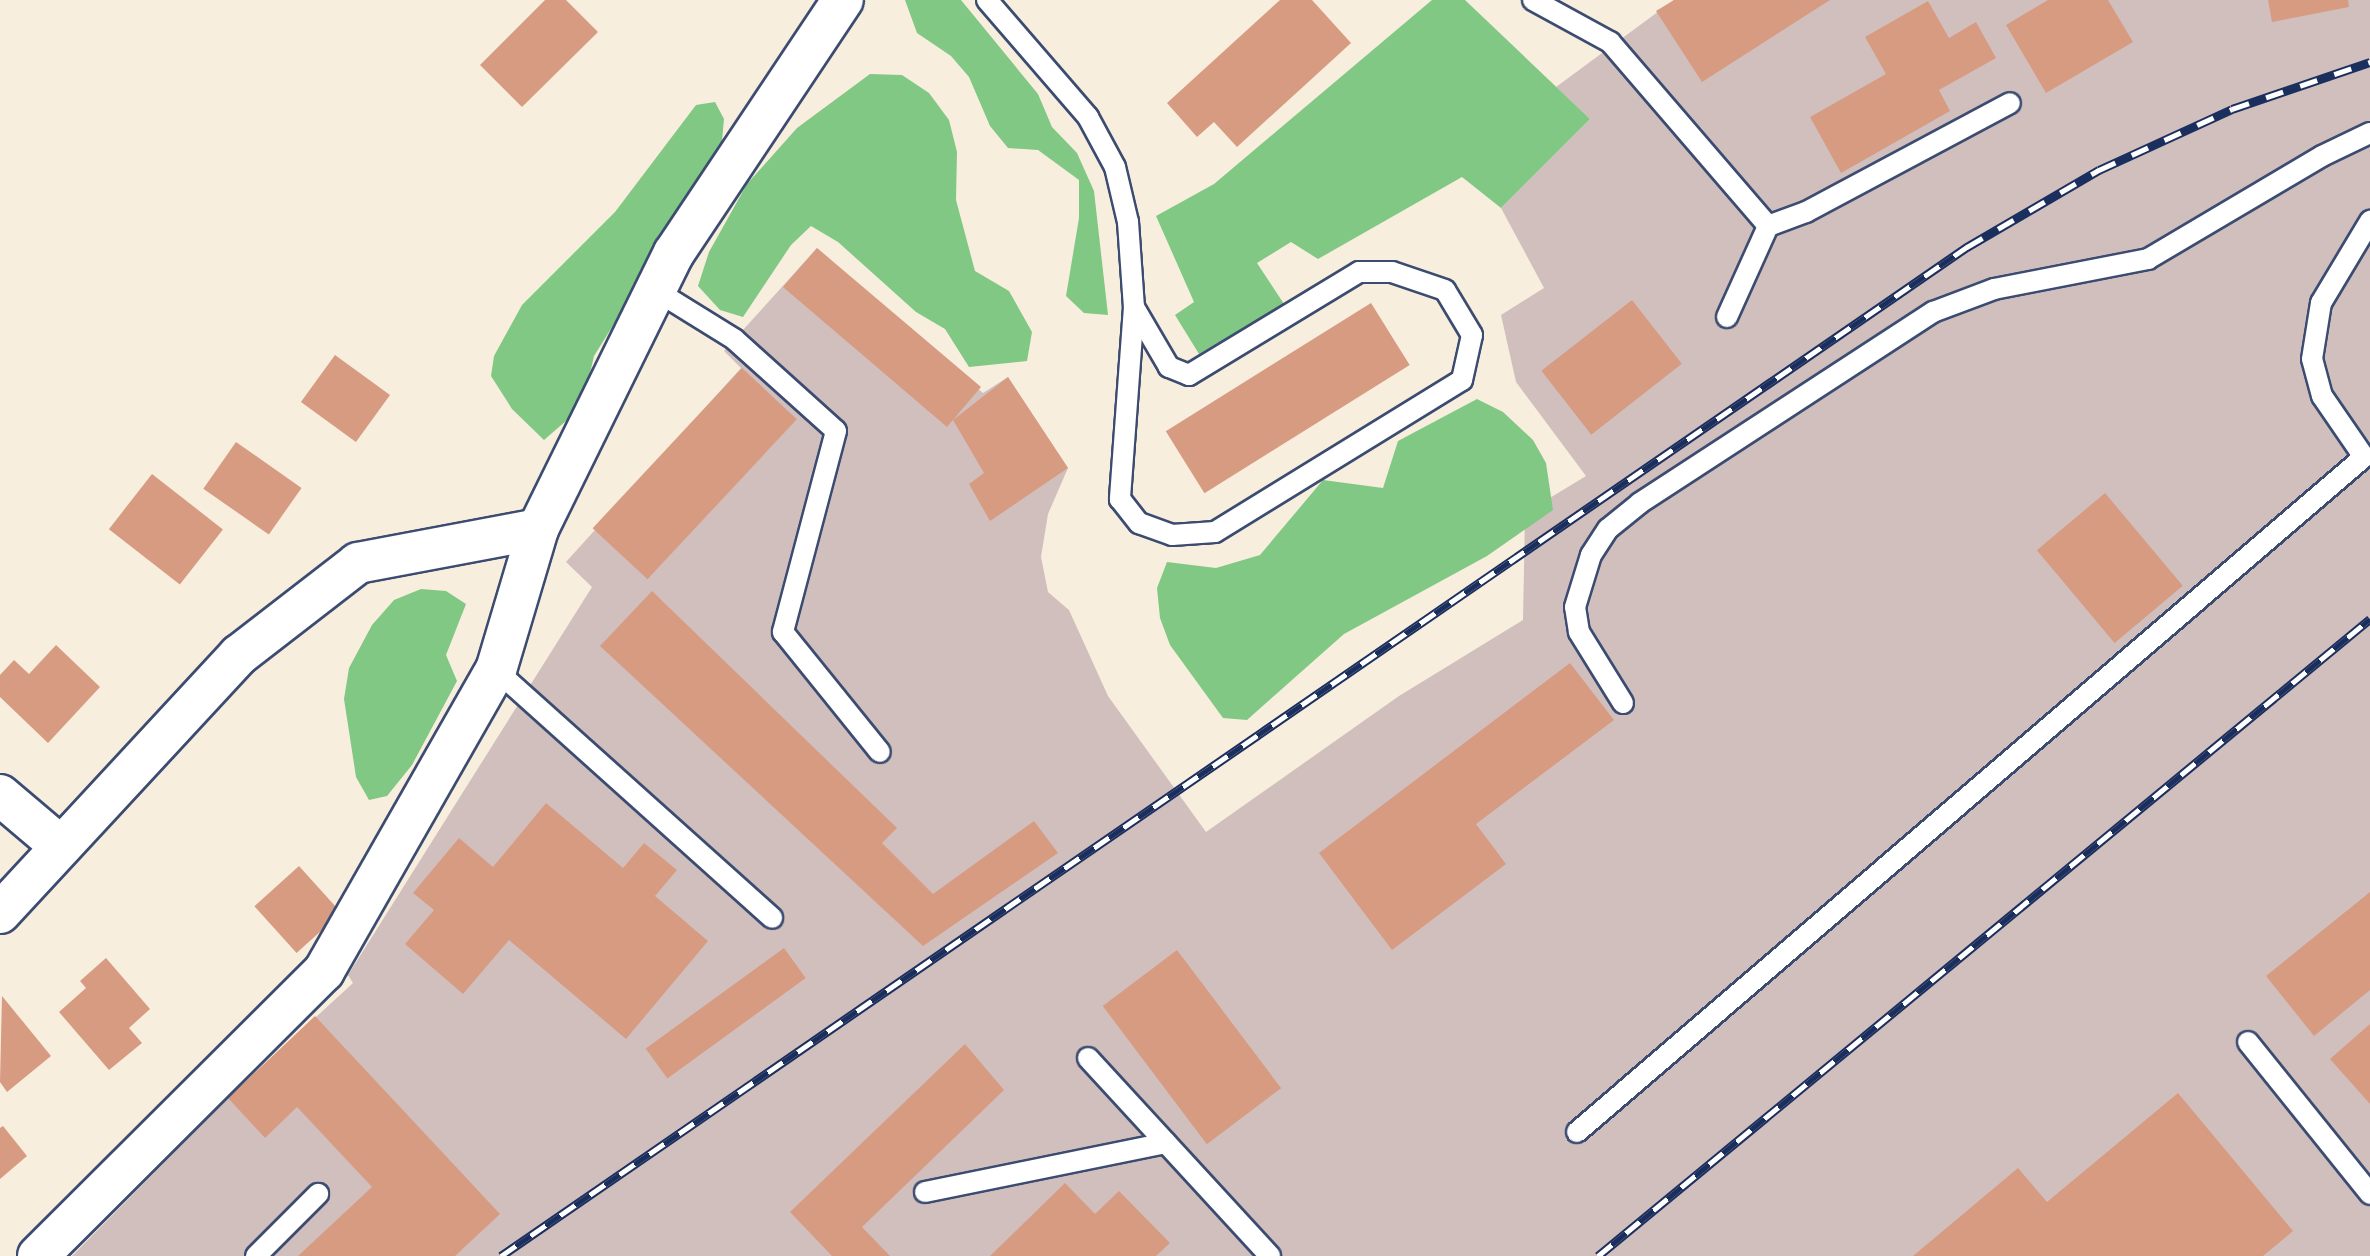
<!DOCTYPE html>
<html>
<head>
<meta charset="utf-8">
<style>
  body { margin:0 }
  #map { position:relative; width:2370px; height:1256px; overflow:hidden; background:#f8eedd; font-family:Caveat,sans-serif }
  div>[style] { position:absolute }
  .industrial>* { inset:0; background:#d1bfbe }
  .green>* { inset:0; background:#80c884 }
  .building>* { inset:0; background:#d79b82; transform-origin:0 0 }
  .roads { filter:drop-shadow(2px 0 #3c4c71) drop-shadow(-2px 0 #3c4c71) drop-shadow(0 2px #3c4c71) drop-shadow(0 -2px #3c4c71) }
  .lane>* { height:20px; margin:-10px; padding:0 10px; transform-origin:10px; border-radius:10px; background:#fff }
  .street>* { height:40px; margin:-20px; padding:0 20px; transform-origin:20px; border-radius:20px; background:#fff }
  .rail>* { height:9px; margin-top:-4.5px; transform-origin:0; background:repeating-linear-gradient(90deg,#fff 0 18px,#1b2f5e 0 36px); box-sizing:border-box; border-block:2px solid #1b2f5e }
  span { translate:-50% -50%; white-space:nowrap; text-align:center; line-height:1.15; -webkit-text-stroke:8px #fff; paint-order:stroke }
</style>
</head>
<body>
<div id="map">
  <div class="industrial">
    <div style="clip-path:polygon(1674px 0,2370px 0,2370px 1256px,72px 1256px,228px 1098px,353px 983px,348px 975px,592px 587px,566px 562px,741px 368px,724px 351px,817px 248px,983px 393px,1008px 377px,1068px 468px,1048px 514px,1041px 557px,1048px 592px,1069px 610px,1108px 696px,1206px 832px,1399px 696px,1523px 620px,1525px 513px,1586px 476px,1516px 382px,1501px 315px,1544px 288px,1501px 208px,1590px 119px,1556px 87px)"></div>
  </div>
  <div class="green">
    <div style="clip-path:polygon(905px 0,961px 0,1038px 94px,1052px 127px,1077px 153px,1094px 191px,1108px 315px,1084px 313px,1066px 296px,1079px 218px,1079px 180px,1038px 150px,1008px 148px,990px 126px,969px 77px,951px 56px,917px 33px)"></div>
    <div style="clip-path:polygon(1432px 0,1465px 0,1590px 119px,1501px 208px,1462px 177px,1318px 259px,1291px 242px,1257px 263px,1284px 304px,1199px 354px,1175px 315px,1194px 302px,1156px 216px,1214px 184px)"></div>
    <div style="clip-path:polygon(870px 74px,902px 75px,929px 93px,949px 120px,957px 152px,956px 200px,975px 271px,1009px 291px,1032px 332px,1027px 361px,969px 367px,945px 329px,916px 312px,838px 242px,811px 226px,791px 245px,743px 317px,720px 310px,698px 286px,709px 252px,747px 184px,797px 128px)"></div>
    <div style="clip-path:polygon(715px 102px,724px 119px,721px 152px,594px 356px,582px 407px,544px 440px,512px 409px,491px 376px,494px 356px,522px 305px,615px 212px,696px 105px)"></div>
    <div style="clip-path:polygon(1477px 399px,1503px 412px,1533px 440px,1546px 463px,1553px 510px,1487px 556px,1344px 634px,1247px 720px,1223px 718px,1170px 645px,1160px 618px,1157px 588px,1167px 562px,1216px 568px,1260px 555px,1323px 480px,1383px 488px,1398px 441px)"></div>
    <div style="clip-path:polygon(421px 589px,446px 591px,466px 604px,446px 655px,457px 681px,412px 765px,387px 796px,369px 800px,356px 777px,344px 699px,349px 668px,372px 625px,394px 600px)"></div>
  </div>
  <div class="building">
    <div style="clip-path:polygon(545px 0,566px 0,598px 32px,522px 107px,480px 65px)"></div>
    <div style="clip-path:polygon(1280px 0,1312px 0,1351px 43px,1237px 147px,1214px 122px,1197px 137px,1167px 103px)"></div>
    <div style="clip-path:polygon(1674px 0,1830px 0,1702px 82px,1656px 11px)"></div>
    <div style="clip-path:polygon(2048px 0,2108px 0,2133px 42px,2046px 93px,2006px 25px)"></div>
    <div style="clip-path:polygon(2268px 0,2348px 0,2349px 7px,2272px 22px)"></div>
    <div style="clip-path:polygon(1928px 1px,1949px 38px,1976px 22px,1996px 58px,1939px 90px,1950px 111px,1841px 173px,1810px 117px,1886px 74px,1865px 37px)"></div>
    <div style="clip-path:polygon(817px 248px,981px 387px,953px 420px,1008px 377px,1068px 468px,990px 521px,969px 484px,984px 473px,953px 420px,947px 427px,783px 287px)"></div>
    <div style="left:1632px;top:300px;width:81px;height:115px;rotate:52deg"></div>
    <div style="left:1371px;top:303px;width:73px;height:242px;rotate:58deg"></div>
    <div style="left:335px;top:355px;width:68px;height:58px;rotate:36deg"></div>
    <div style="left:742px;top:368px;width:75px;height:219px;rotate:43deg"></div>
    <div style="left:236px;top:442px;width:80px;height:57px;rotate:35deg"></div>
    <div style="left:152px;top:474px;width:90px;height:70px;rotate:38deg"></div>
    <div style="left:2105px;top:493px;width:121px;height:89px;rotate:50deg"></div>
    <div style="clip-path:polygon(652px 591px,897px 828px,882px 843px,933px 894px,1034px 821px,1058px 853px,923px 946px,600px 646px)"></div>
    <div style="clip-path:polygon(56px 645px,100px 687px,48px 743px,0 697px,0 675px,14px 660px,29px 674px)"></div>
    <div style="clip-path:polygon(1570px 663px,1614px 720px,1476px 824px,1506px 864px,1392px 950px,1319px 853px)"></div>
    <div style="clip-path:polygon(546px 803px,623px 868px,644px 843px,677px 870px,655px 896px,708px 941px,626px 1039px,509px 940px,463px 994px,405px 944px,434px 910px,413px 893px,459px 838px,493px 867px)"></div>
    <div style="left:299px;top:866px;width:63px;height:60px;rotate:48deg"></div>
    <div style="clip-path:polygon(2370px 892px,2370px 990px,2314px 1036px,2266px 976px)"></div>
    <div style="left:784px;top:948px;width:37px;height:171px;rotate:54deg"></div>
    <div style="left:1177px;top:950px;width:173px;height:93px;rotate:53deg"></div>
    <div style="clip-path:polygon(106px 958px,150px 1009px,129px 1028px,142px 1043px,109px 1070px,59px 1012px,86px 988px,80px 981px)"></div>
    <div style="clip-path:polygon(2px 996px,51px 1056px,7px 1092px,0 1082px)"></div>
    <div style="clip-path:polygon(315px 1016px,500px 1214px,455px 1256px,298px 1256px,372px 1187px,297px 1107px,265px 1138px,228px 1098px)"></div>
    <div style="clip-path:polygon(2370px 1024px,2370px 1104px,2330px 1059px)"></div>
    <div style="clip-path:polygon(965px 1044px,1004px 1090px,862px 1227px,890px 1256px,832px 1256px,790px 1212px)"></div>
    <div style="clip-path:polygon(2178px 1093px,2293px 1231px,2263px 1256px,1913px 1256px,2018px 1168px,2047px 1202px)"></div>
    <div style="clip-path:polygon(3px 1126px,27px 1156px,0 1179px,0 1128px)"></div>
    <div style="clip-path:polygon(1065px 1183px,1095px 1214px,1119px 1191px,1170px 1243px,1156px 1256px,990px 1256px)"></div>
  </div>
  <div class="roads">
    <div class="lane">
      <div style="left:987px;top:0;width:155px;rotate:49.2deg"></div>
      <div style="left:1088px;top:117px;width:57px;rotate:61.6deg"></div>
      <div style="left:1115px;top:167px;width:57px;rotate:76.7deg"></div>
      <div style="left:1128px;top:222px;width:85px;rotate:86deg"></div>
      <div style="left:1134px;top:307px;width:193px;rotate:94.2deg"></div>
      <div style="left:1120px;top:499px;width:31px;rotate:52deg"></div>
      <div style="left:1139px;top:523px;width:35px;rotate:20deg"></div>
      <div style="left:1172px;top:535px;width:43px;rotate:-4deg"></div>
      <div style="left:1215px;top:532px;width:290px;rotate:-31.6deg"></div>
      <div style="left:1462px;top:380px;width:46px;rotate:-77.5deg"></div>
      <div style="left:1472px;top:335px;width:52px;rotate:-121deg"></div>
      <div style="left:1445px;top:290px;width:56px;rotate:-161.2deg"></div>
      <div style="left:1392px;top:272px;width:33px;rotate:180deg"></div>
      <div style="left:1359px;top:272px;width:199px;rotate:148.8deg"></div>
      <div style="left:1189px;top:375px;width:22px;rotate:-158deg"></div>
      <div style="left:1169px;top:367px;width:69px;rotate:-120.3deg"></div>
      <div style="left:1533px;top:0;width:88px;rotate:28.6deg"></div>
      <div style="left:1610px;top:42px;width:243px;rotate:49.3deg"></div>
      <div style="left:1768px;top:226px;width:40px;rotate:-20.2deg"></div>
      <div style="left:1806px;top:212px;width:231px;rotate:-28.1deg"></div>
      <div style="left:655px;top:290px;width:93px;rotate:31.8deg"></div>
      <div style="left:734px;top:339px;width:137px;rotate:42deg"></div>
      <div style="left:836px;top:431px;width:208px;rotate:104.8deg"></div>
      <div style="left:783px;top:632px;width:154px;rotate:51.1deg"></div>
      <div style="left:1727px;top:317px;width:100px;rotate:-65.7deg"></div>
      <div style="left:496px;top:670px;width:371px;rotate:41.9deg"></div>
      <div style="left:1623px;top:703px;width:84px;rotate:-121.8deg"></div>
      <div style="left:1579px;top:632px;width:25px;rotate:-99deg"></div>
      <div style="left:1575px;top:607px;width:54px;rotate:-72.9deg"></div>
      <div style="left:1591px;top:555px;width:31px;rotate:-57deg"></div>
      <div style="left:1608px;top:529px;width:41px;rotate:-39.1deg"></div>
      <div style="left:1640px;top:503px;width:350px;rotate:-33.1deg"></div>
      <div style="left:1933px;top:312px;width:65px;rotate:-20.7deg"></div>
      <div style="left:1994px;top:289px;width:157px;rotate:-11deg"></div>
      <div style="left:2148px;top:259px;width:202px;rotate:-30.6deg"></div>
      <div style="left:2322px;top:156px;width:53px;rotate:-25.6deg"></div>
      <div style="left:2248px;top:1042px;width:195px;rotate:51.2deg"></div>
      <div style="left:1088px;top:1058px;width:269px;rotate:47.4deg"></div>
      <div style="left:1577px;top:1132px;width:1037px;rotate:-40.62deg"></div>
      <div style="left:2364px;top:457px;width:74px;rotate:-124.5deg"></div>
      <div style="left:2322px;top:396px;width:38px;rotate:-105deg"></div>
      <div style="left:2312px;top:359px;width:57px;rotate:-80.9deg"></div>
      <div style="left:2321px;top:303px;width:96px;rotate:-59.1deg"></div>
      <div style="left:925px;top:1192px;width:246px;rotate:-11.5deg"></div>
      <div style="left:256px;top:1256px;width:88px;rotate:-45deg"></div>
    </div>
    <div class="street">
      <div style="left:0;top:795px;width:77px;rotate:40.3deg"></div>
      <div style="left:0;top:913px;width:352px;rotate:-47.2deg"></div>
      <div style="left:239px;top:655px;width:150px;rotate:-37.7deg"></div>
      <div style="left:358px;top:563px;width:183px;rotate:-10.7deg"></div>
      <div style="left:38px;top:1256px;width:404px;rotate:-44.9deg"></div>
      <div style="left:324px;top:971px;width:347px;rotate:-60.3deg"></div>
      <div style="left:496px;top:670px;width:147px;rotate:-73.4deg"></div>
      <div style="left:538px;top:529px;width:308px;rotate:-63.8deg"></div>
      <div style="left:674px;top:253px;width:304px;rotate:-56.3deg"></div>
    </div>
  </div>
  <div class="rail">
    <div style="left:501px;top:1256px;width:1780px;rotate:-34.54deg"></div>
    <div style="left:1967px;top:247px;width:153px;rotate:-30.3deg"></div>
    <div style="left:2099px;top:170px;width:146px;rotate:-24.6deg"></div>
    <div style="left:2232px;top:109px;width:146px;rotate:-18.8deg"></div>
    <div style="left:1598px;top:1256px;width:1001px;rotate:-39.53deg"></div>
  </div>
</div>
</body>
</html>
